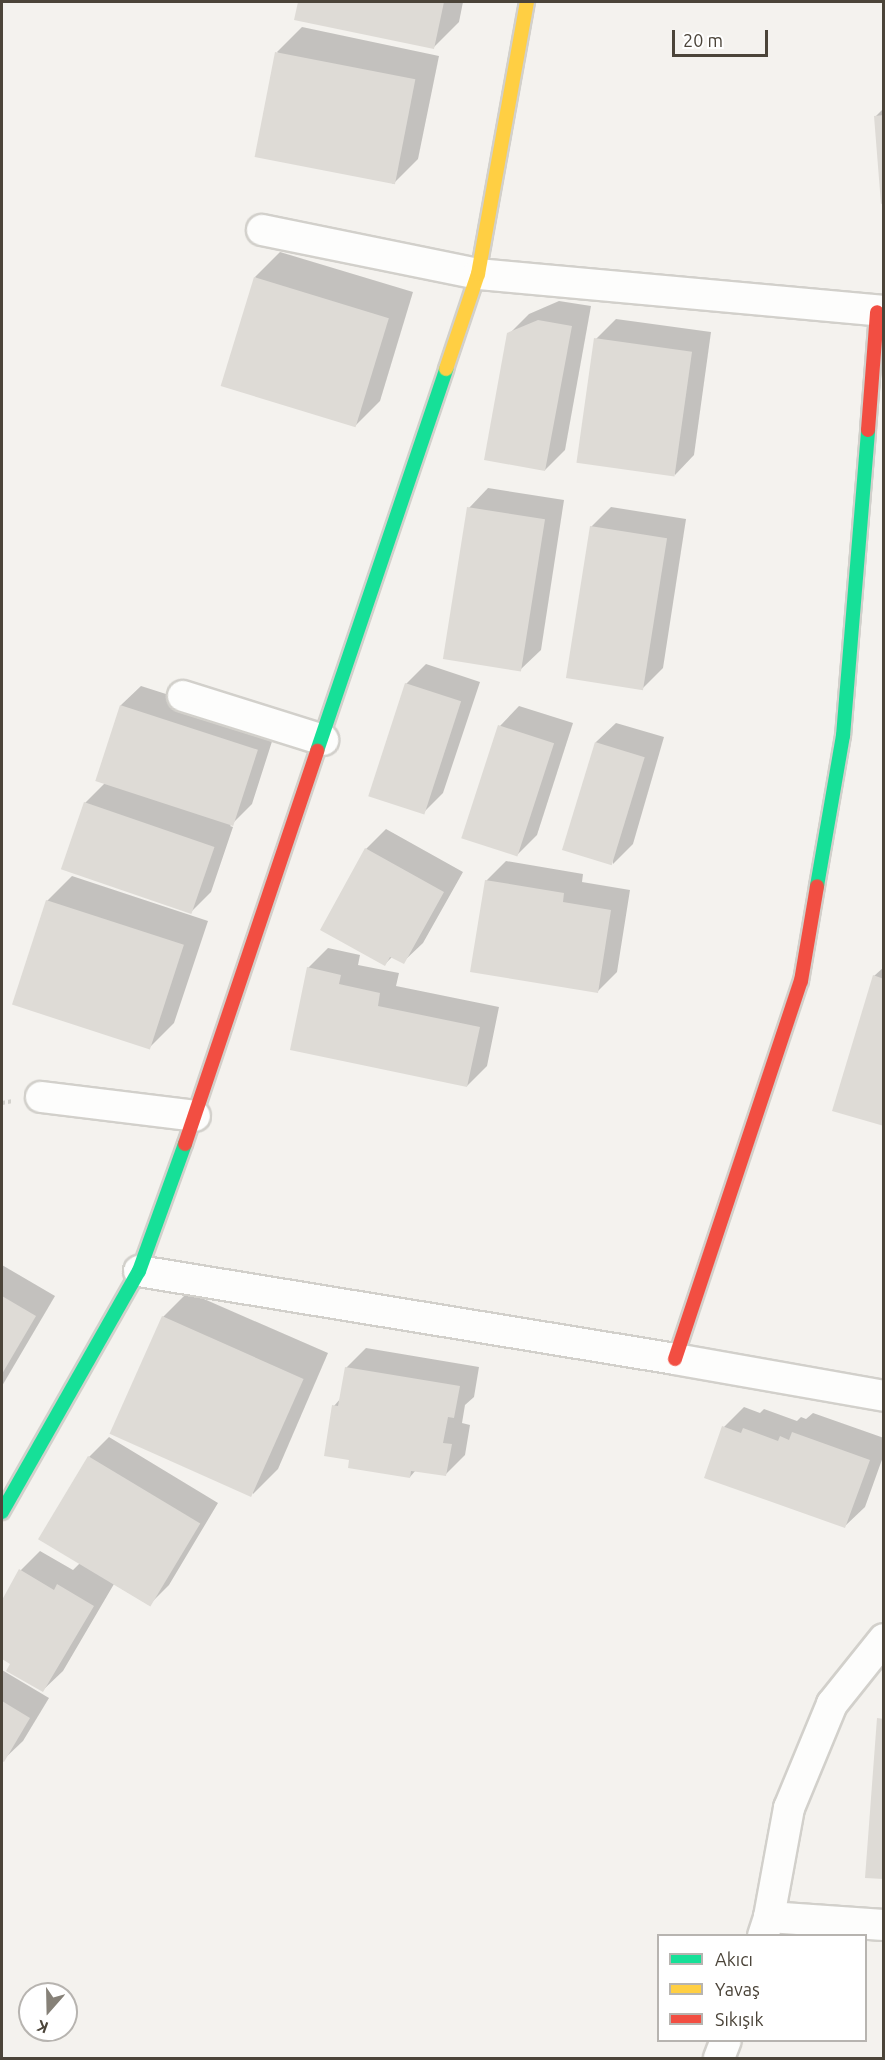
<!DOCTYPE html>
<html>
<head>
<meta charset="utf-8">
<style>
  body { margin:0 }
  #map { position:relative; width:885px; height:2060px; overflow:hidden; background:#f4f2ee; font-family:Ubuntu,sans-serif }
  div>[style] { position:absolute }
  .shadow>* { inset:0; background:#0003 }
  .building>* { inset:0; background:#dedbd6; transform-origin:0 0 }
  .path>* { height:4px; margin-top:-2px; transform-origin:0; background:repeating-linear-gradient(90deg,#d3d2cc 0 3px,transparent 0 6px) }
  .roads { filter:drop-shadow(2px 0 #d2d0cb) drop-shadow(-2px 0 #d2d0cb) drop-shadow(0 2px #d2d0cb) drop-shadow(0 -2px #d2d0cb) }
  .street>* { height:30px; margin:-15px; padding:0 15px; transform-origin:15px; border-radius:15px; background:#fdfdfc }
  .fast>* { height:14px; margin:-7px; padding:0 7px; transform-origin:7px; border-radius:7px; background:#16e098 }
  .slow>* { height:14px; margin:-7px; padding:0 7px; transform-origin:7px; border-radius:7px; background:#ffcf43 }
  .jam>* { height:14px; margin:-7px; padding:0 7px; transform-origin:7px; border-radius:7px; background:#f24e42 }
  span { translate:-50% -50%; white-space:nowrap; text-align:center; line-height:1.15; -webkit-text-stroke:5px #fff; paint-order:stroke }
  .frame { position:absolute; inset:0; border:3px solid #4b4439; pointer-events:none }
  .legend { position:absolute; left:657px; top:1934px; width:210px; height:108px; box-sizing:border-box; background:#fff; border:2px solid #b7b4b0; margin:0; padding:8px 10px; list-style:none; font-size:18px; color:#4b4439 }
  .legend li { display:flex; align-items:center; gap:12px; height:30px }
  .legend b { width:30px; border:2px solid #b7b4b0 }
  .north { position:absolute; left:18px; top:1982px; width:60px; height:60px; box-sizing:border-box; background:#fff; border:2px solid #b7b4b0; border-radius:50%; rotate:200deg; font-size:16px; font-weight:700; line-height:24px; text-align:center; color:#4b4439 }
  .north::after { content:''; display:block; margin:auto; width:21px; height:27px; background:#868178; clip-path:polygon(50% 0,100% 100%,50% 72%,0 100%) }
  .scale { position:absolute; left:672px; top:30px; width:96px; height:27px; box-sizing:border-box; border:3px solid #4b4439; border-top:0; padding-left:8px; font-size:18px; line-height:21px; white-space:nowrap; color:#4b4439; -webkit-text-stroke:4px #fff; paint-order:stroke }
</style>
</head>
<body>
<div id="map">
  <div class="shadow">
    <div style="clip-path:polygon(300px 2px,463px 2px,459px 22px,434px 47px,296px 19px)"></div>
    <div style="clip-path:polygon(302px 27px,439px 56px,418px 159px,393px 184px,277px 52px)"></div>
    <div style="clip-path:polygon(884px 108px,884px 202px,875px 117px)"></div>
    <div style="clip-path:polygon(280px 252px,413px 292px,380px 401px,355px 426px,255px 277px)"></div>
    <div style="clip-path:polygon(559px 301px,591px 306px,565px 450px,545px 470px,509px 334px,529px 314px)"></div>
    <div style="clip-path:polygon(616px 319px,711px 332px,694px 455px,675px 475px,596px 339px)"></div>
    <div style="clip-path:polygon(488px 488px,564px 500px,541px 650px,521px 669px,469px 508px)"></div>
    <div style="clip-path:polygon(611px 507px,686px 519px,663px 668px,643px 688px,591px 527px)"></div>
    <div style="clip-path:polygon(426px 664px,480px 682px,443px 793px,423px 813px,406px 684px)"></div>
    <div style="clip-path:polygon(141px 686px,276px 729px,252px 804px,230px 826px,233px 827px,211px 892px,191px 912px,85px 803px,105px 783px,121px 705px)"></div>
    <div style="clip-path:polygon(519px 706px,573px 723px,537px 835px,517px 855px,500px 726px)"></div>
    <div style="clip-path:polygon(616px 723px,664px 737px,633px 844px,613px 864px,596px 742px)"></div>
    <div style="clip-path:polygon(386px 829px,463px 872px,423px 943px,403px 962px,392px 957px,385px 964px,366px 849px)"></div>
    <div style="clip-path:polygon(506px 861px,583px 874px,582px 882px,630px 890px,617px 972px,597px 992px,486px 881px)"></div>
    <div style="clip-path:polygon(72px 876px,208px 921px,174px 1023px,149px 1048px,47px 901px)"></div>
    <div style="clip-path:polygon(328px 948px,360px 955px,358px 965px,399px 973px,396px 986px,499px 1007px,487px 1066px,467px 1086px,308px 968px)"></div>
    <div style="clip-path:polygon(884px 967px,884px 1125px,874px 976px)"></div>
    <div style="clip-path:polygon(2px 1265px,55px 1296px,2px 1386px)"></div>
    <div style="clip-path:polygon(188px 1292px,328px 1353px,278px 1469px,253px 1494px,163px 1317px)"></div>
    <div style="clip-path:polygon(366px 1348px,479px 1367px,474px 1397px,465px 1405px,462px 1423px,470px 1425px,465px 1455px,445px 1475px,416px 1470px,410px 1477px,350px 1459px,334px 1406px,341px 1398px,346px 1368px)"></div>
    <div style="clip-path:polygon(744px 1407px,760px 1413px,764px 1409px,797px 1421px,801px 1417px,806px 1419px,813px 1413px,884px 1438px,884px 1454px,865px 1507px,845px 1526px,706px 1477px,724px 1427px)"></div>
    <div style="clip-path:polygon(109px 1437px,218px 1503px,169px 1585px,149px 1605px,114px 1584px,63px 1671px,43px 1690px,2px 1657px,2px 1603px,21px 1570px,40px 1551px,73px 1570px,80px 1563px,39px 1539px,89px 1457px)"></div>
    <div style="clip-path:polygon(2px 1670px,49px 1698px,23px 1741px,3px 1760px)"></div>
  </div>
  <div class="building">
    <div style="clip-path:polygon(298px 2px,444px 2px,434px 49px,294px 20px)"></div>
    <div style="left:275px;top:52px;width:143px;height:107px;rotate:11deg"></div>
    <div style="clip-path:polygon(884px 115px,884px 203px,881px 204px,874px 116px)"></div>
    <div style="left:254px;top:277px;width:141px;height:114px;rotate:17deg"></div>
    <div style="clip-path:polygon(538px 320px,572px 326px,545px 471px,484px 460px,507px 333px)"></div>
    <div style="left:594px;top:338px;width:99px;height:126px;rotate:8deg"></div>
    <div style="left:467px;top:507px;width:79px;height:154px;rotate:9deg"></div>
    <div style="left:590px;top:526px;width:78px;height:154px;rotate:9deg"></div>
    <div style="left:405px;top:683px;width:59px;height:119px;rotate:18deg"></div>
    <div style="left:120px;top:705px;width:145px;height:80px;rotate:18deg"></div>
    <div style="left:498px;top:725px;width:59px;height:119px;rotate:18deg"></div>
    <div style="left:595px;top:742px;width:52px;height:113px;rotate:17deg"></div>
    <div style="left:84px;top:802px;width:138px;height:71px;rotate:19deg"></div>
    <div style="clip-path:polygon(365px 848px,444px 892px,404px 964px,390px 957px,385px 966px,320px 930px)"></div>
    <div style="clip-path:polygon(485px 880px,564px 893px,563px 902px,611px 910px,598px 993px,470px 972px)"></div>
    <div style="left:46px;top:900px;width:145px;height:110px;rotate:18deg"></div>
    <div style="clip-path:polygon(307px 967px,341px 975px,339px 984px,380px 993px,378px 1006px,480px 1027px,467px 1087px,290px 1050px)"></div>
    <div style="clip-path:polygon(873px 975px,884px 979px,884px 1126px,832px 1111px)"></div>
    <div style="clip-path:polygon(2px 1296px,36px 1316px,2px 1374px)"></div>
    <div style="left:162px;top:1316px;width:155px;height:129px;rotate:24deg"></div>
    <div style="clip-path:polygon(345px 1367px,460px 1386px,454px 1418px,448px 1417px,443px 1443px,452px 1444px,446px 1476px,411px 1471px,410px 1478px,348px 1468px,349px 1460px,324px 1456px,332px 1405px,338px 1406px)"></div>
    <div style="clip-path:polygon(722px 1426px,741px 1433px,743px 1428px,778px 1441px,780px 1436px,789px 1440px,792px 1432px,870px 1460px,845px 1528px,704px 1478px)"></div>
    <div style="left:88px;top:1456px;width:131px;height:97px;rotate:31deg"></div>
    <div style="clip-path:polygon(19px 1569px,54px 1590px,57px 1584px,94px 1606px,43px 1692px,6px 1671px,10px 1664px,2px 1659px,2px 1600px)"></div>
    <div style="clip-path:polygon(2px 1701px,30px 1718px,4px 1762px,2px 1761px)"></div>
    <div style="clip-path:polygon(877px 1718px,884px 1719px,884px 1879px,865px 1878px)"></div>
  </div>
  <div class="path">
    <div style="left:2px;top:1103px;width:11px;rotate:-10deg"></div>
  </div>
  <div class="roads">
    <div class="street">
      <div style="left:262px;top:230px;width:220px;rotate:11.5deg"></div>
      <div style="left:478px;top:274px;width:408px;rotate:5.2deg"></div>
      <div style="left:183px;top:696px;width:147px;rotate:17.4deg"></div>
      <div style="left:41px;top:1097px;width:155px;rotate:7deg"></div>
      <div style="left:139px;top:1271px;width:543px;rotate:9.32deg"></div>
      <div style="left:675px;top:1359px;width:212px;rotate:10deg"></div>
      <div style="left:769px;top:1917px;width:115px;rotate:4deg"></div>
      <div style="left:763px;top:1936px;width:20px;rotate:-72deg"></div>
      <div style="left:769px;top:1917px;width:111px;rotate:-79.6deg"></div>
      <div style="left:789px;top:1808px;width:113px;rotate:-67.5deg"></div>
      <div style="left:832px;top:1704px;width:83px;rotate:-51.3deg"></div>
      <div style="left:719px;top:2058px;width:19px;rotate:-69deg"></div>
    </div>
    <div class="fast">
      <div style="left:317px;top:751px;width:403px;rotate:-71.3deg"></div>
      <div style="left:817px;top:886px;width:152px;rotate:-80.2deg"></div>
      <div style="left:843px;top:736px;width:307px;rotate:-85.3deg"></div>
      <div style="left:2px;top:1512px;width:277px;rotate:-60.4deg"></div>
      <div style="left:139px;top:1271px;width:135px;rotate:-70.1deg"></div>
    </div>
    <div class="slow">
      <div style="left:446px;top:369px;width:100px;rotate:-71.4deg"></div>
      <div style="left:478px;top:274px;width:276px;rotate:-79.8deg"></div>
    </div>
    <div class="jam">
      <div style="left:868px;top:430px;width:118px;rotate:-85.6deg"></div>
      <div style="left:185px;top:1144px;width:415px;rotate:-71.4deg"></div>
      <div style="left:675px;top:1359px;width:398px;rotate:-71.6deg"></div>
      <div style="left:801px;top:981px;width:96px;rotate:-80.4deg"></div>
    </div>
  </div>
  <div class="frame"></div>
  <ul class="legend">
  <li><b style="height:8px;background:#16e098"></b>Akıcı</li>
  <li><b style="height:8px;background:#ffcf43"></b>Yavaş</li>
  <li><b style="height:8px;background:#f24e42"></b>Sıkışık</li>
  </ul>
  <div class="north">K</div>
  <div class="scale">20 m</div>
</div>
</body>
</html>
